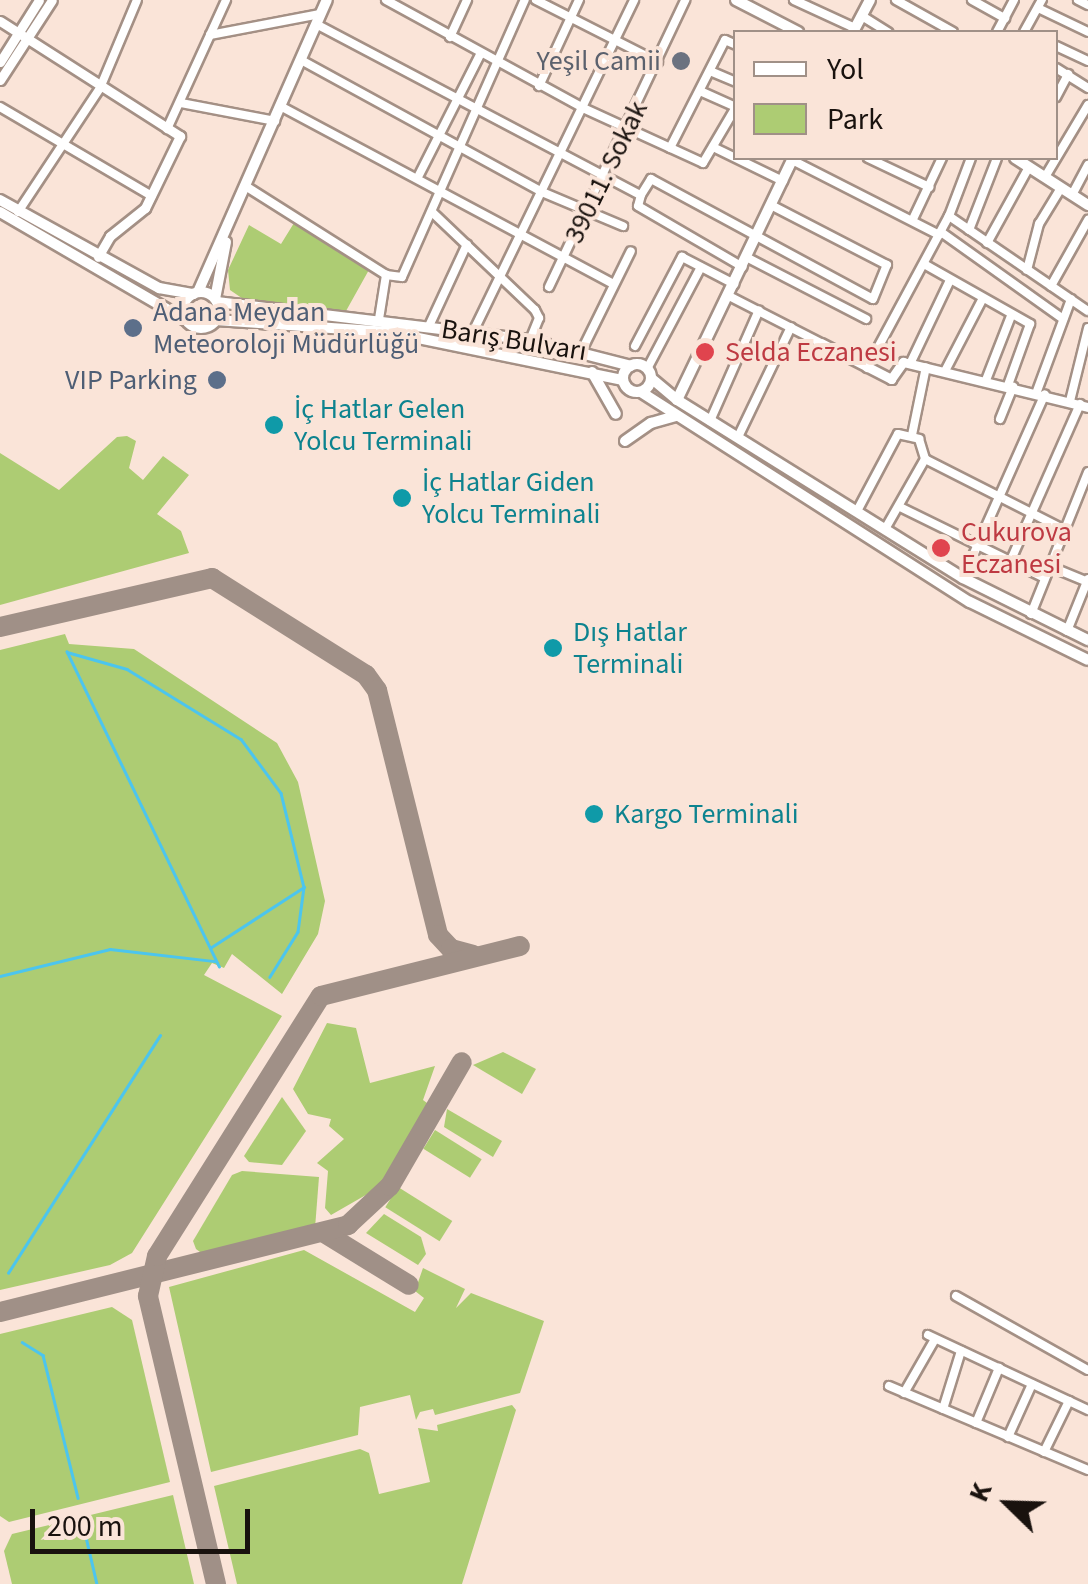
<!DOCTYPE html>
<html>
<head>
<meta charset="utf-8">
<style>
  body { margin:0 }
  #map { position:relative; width:1088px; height:1584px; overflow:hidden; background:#fae4d8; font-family:"Source Sans 3",sans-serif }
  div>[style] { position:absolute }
  .green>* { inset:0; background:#adcc73; transform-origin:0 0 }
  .stream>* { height:2.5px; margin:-1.25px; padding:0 1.25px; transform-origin:1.25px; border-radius:1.25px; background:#4cc5ee }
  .taxiway>* { height:20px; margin:-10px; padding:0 10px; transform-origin:10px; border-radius:10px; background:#a09087 }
  .roads { filter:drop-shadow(2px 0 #a49085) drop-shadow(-2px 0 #a49085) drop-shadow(0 2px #a49085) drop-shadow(0 -2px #a49085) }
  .minor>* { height:8px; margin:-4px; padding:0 4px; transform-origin:4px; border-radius:4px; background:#fff }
  .tertiary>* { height:9px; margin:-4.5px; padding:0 4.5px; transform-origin:4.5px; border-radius:4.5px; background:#fff }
  .secondary>* { height:10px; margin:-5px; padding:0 5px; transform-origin:5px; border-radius:5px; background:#fff }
  .secondary>.ring { margin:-5px; padding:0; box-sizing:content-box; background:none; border:10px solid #fff; border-radius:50% }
  .dots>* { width:28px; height:28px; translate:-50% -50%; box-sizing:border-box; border:5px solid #fae4d8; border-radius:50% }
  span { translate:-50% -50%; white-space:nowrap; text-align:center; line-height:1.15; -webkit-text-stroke:8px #fae4d8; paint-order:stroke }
  .worship-label { font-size:28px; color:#5b616d }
  .right { translate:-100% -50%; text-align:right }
  .street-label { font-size:28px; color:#19120e }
  .service-label { font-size:28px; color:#4e5e75 }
  .left { translate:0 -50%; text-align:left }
  .health-label { font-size:28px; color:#be3a42 }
  .culture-label { font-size:28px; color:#0d838f }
  .legend { position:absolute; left:733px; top:30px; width:325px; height:130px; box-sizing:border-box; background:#fae4d8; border:2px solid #a09087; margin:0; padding:12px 18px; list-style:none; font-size:30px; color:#19120e }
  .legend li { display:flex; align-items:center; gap:20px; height:50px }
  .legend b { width:50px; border:2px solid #a09087 }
  .north { position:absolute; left:958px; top:1454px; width:100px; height:100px; -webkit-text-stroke:8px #fae4d8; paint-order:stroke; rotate:293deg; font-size:28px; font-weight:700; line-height:40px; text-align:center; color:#19120e }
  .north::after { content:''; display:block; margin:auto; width:35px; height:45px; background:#19120e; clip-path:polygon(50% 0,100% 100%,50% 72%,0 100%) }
  .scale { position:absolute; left:30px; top:1509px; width:220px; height:45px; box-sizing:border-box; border:5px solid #19120e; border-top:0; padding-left:12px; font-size:30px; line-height:35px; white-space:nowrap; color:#19120e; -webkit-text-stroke:8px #fae4d8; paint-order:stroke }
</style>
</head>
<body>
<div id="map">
  <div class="green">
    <div style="clip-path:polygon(294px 223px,370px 268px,346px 311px,249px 303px,230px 290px,228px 270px,249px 225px,281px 244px)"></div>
    <div style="clip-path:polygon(127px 436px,136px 441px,129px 468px,143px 480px,163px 456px,189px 475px,157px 514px,181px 531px,189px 553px,0 605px,0 453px,59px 490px,117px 437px)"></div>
    <div style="clip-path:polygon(65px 634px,69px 644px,134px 649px,277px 743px,298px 782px,325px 901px,318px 934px,282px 994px,232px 954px,224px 968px,212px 963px,204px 975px,282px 1016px,132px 1253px,110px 1265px,0 1290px,0 650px)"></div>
    <div style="clip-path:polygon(327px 1023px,356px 1028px,370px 1083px,435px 1066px,423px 1100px,431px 1106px,378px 1188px,331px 1215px,325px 1208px,328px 1171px,317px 1163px,344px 1139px,329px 1126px,331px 1119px,308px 1114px,293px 1089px)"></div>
    <div style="clip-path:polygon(503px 1052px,536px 1069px,522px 1094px,473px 1065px)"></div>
    <div style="clip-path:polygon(282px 1097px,306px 1131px,282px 1165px,249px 1162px,244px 1156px)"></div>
    <div style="clip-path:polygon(447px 1109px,502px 1141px,493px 1157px,444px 1127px)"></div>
    <div style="left:435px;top:1130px;width:55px;height:22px;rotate:32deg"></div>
    <div style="clip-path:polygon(242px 1171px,319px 1177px,315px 1228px,204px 1255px,196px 1249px,193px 1241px,232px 1175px)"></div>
    <div style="left:398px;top:1187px;width:64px;height:24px;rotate:32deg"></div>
    <div style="clip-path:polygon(384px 1214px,421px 1237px,426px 1254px,418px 1265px,366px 1233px)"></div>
    <div style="clip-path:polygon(304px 1250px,415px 1312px,424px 1298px,415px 1291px,423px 1268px,465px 1289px,456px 1308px,471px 1293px,544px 1321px,520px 1393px,435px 1415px,433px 1409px,420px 1412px,416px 1420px,410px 1395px,360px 1407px,358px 1435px,211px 1472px,169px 1287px)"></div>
    <div style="clip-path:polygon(112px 1307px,132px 1320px,170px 1482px,9px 1522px,0 1516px,0 1334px)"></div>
    <div style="clip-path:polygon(512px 1405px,516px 1410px,462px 1584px,237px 1584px,214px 1486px,360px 1449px,369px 1453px,379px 1494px,430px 1482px,418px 1428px,438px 1431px,437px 1425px)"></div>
    <div style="clip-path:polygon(173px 1495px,194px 1584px,12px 1584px,4px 1551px,12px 1534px)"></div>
  </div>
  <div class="stream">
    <div style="left:210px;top:948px;width:112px;rotate:-33deg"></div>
    <div style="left:304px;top:887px;width:45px;rotate:97.6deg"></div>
    <div style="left:298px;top:932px;width:53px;rotate:121.9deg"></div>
    <div style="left:219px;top:967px;width:350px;rotate:-115.8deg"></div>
    <div style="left:67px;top:652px;width:62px;rotate:15.8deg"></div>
    <div style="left:127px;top:669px;width:134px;rotate:31.6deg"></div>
    <div style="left:241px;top:739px;width:67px;rotate:53.5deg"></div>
    <div style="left:281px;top:793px;width:97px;rotate:76.3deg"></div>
    <div style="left:0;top:976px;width:113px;rotate:-13.8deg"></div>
    <div style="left:110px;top:949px;width:105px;rotate:6.6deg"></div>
    <div style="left:8px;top:1273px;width:282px;rotate:-57.4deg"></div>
    <div style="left:22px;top:1342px;width:25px;rotate:32deg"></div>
    <div style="left:43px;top:1355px;width:147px;rotate:76.2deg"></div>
    <div style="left:83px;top:1524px;width:62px;rotate:76.9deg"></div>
  </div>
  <div class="taxiway">
    <div style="left:0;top:627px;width:218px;rotate:-13deg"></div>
    <div style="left:212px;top:578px;width:182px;rotate:32.2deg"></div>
    <div style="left:366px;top:675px;width:19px;rotate:54deg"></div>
    <div style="left:377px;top:690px;width:252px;rotate:76deg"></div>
    <div style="left:438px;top:935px;width:19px;rotate:47deg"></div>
    <div style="left:451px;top:949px;width:23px;rotate:15deg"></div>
    <div style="left:326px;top:1234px;width:97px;rotate:31.6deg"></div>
    <div style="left:0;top:1312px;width:359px;rotate:-14deg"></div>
    <div style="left:348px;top:1225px;width:57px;rotate:-42.9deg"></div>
    <div style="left:390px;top:1186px;width:143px;rotate:-59.9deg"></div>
    <div style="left:216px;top:1584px;width:296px;rotate:-103.3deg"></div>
    <div style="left:148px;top:1296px;width:41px;rotate:-77.3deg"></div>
    <div style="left:157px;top:1256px;width:307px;rotate:-57.8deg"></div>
    <div style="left:321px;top:996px;width:205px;rotate:-14.1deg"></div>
  </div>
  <div class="roads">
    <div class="minor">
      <div style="left:386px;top:0;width:225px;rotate:28.7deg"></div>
      <div style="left:583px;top:108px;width:132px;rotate:24.6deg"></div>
      <div style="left:703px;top:163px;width:65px;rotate:-59.5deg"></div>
      <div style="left:536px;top:0;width:137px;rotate:26.9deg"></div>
      <div style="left:794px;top:0;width:67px;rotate:24.7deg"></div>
      <div style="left:896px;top:0;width:65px;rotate:29.3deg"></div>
      <div style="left:972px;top:0;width:38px;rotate:29deg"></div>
      <div style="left:1078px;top:0;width:11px;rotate:27deg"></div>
      <div style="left:1038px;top:8px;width:55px;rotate:25.6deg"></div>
      <div style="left:862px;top:16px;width:31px;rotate:32deg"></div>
      <div style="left:316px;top:24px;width:367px;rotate:27.8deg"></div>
      <div style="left:641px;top:195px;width:11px;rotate:105deg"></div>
      <div style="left:638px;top:206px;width:121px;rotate:30.2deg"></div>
      <div style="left:997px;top:32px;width:36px;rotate:-62deg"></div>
      <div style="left:1024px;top:32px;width:37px;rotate:-61deg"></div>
      <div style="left:210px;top:35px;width:112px;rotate:-10.8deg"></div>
      <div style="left:450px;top:37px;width:41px;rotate:-65.3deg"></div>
      <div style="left:1056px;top:46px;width:35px;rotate:25deg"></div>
      <div style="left:301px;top:60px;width:275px;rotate:28.7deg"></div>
      <div style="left:542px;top:192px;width:88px;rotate:22.8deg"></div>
      <div style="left:1056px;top:68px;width:38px;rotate:32deg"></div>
      <div style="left:710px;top:71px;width:28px;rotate:23deg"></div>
      <div style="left:539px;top:86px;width:95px;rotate:-65.1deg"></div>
      <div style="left:700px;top:91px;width:39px;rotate:24deg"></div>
      <div style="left:1056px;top:97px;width:26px;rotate:-62deg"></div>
      <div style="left:181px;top:103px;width:96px;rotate:10.8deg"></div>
      <div style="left:0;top:107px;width:176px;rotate:30.4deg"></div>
      <div style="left:282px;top:107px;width:376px;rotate:28.1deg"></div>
      <div style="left:167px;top:129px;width:142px;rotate:-65.4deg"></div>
      <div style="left:713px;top:147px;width:78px;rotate:25.9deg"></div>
      <div style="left:670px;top:148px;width:121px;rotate:-63deg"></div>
      <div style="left:725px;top:40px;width:12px;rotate:24deg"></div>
      <div style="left:868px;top:158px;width:68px;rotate:25.4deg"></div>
      <div style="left:792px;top:160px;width:165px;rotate:27deg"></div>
      <div style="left:419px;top:175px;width:135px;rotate:-63.1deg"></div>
      <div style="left:1045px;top:177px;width:84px;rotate:-59.2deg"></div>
      <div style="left:247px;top:187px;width:165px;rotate:32.3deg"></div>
      <div style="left:386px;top:275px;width:16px;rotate:7deg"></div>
      <div style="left:402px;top:277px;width:303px;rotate:-66.1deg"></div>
      <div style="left:641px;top:195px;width:19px;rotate:-58deg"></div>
      <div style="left:651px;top:179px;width:252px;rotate:28.4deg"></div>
      <div style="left:873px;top:299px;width:37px;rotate:-68deg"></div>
      <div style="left:887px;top:265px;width:131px;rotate:-152.7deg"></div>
      <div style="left:1072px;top:195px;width:34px;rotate:-62deg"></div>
      <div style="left:18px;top:212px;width:149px;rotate:-56.5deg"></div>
      <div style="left:100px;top:88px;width:95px;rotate:-67.2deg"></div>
      <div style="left:432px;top:212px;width:142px;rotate:43.6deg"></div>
      <div style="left:535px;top:310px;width:9px;rotate:63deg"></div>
      <div style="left:539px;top:318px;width:24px;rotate:112deg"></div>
      <div style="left:949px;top:216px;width:168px;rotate:34.4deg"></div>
      <div style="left:913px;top:219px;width:68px;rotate:-64.6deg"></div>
      <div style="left:969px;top:230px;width:77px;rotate:-68.7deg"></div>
      <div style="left:941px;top:232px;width:150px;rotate:35.5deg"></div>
      <div style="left:987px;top:243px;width:87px;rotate:-61.1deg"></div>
      <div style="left:748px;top:258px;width:133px;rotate:27.3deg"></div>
      <div style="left:924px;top:264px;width:122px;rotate:29.5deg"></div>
      <div style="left:1030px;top:324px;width:65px;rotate:109.8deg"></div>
      <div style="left:1027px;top:270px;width:48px;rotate:-75.4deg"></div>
      <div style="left:1039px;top:224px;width:42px;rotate:-58.6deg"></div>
      <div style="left:1051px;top:286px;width:76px;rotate:-60.7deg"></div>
      <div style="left:549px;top:287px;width:318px;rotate:-64.6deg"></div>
      <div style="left:727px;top:295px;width:106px;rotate:27.1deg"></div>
      <div style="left:379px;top:319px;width:45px;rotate:-81deg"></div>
      <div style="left:429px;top:326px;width:90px;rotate:-65.1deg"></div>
      <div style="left:473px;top:332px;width:369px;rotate:-64.1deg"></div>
      <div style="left:635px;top:346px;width:101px;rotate:-62.2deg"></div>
      <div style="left:682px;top:257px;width:59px;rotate:27.4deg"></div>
      <div style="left:582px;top:350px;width:110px;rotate:-63.7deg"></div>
      <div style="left:910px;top:364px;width:93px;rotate:-64.5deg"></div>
      <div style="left:867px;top:368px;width:173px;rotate:-61.7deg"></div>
      <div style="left:949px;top:216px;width:62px;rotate:-69.2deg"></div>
      <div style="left:647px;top:369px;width:115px;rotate:-62.1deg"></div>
      <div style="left:945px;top:371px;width:82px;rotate:-62.5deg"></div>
      <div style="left:986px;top:380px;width:69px;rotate:-68.7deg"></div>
      <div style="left:1037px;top:391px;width:98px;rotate:-69.7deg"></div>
      <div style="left:1070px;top:401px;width:75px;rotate:-76.1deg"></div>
      <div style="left:1000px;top:419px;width:35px;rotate:-68deg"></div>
      <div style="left:710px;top:421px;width:121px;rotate:-66.2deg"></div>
      <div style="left:912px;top:435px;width:69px;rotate:-78.4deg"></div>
      <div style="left:738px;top:437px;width:122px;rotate:-64.3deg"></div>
      <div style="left:925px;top:459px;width:157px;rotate:26.9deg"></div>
      <div style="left:900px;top:507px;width:161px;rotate:26.1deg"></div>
      <div style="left:857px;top:511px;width:87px;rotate:-62deg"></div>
      <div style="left:898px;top:434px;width:22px;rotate:13deg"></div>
      <div style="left:919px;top:439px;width:21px;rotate:73deg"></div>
      <div style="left:925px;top:459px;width:81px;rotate:119.7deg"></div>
      <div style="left:1010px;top:562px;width:173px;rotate:-66.1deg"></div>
      <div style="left:1049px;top:566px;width:42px;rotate:22.3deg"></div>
      <div style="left:963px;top:578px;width:201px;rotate:-66deg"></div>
      <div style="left:1031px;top:614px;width:153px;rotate:-68.1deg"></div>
      <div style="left:1067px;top:631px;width:56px;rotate:-68deg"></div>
      <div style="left:956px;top:1296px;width:151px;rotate:29.3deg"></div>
      <div style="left:928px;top:1335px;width:177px;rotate:25.1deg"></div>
      <div style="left:889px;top:1386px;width:216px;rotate:22.9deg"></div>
      <div style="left:904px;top:1393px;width:62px;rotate:-60.1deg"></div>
      <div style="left:943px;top:1409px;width:61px;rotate:-72.8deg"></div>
      <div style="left:976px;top:1423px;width:60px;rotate:-67.3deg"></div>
      <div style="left:1008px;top:1437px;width:58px;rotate:-65.6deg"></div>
      <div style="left:1044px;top:1452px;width:57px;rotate:-63.9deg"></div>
    </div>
    <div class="tertiary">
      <div style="left:0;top:21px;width:214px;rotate:32.6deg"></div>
      <div style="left:180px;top:136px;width:80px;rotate:115.9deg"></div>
      <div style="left:145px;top:208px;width:45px;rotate:141.3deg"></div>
      <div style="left:110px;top:236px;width:24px;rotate:120deg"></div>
      <div style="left:0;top:62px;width:73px;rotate:-57.8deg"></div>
      <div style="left:0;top:80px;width:95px;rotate:-57deg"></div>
      <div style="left:821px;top:343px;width:79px;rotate:27.2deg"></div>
      <div style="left:891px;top:379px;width:21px;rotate:-55deg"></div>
      <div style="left:903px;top:362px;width:190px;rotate:13.7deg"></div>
    </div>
    <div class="secondary">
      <div style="left:736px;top:0;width:70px;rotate:27.3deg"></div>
      <div style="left:853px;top:32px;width:36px;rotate:-62deg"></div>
      <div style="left:1015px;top:158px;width:87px;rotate:32.8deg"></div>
      <div style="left:0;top:200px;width:182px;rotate:29deg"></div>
      <div style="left:159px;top:288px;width:35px;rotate:10deg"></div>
      <div style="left:0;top:212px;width:216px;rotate:30.2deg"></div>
      <div style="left:198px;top:292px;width:319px;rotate:-66.2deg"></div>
      <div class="ring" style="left:183px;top:292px;width:26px;height:26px"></div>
      <div style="left:215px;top:299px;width:58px;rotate:-79.1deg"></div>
      <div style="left:217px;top:302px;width:315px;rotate:6.9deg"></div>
      <div style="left:530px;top:340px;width:104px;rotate:14.4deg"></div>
      <div style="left:216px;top:320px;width:173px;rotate:4deg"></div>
      <div style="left:389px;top:332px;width:239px;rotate:11.6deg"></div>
      <div class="ring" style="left:623px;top:364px;width:18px;height:18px"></div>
      <div style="left:592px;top:372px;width:48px;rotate:60.3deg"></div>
      <div style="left:651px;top:378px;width:34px;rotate:40deg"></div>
      <div style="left:677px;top:400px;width:337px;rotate:31.9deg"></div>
      <div style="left:963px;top:578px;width:140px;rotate:26.4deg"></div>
      <div style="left:641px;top:392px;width:390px;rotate:32.6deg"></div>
      <div style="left:970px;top:602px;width:131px;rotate:26.2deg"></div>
      <div style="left:677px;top:400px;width:268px;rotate:-64.4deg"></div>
      <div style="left:625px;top:441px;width:32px;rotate:-35deg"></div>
      <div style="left:651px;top:423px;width:26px;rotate:-16deg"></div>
    </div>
  </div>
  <div class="dots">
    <div style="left:681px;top:61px;background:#6b7280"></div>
    <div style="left:133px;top:328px;background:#5c6f8a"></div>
    <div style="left:705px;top:352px;background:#e0444e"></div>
    <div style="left:217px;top:380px;background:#5c6f8a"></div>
    <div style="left:274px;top:425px;background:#0f9aa8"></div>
    <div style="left:402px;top:498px;background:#0f9aa8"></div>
    <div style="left:941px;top:548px;background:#e0444e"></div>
    <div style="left:553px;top:648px;background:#0f9aa8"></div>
    <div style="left:594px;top:814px;background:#0f9aa8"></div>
  </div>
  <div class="worship-label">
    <span class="right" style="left:661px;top:61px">Yeşil Camii</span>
  </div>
  <div class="street-label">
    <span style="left:606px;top:172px;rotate:-64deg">39011. Sokak</span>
    <span style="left:514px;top:340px;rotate:9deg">Barış Bulvarı</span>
  </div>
  <div class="service-label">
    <span class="left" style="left:153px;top:328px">Adana Meydan<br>Meteoroloji Müdürlüğü</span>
    <span class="right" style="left:197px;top:380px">VIP Parking</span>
  </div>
  <div class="health-label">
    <span class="left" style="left:725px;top:352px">Selda Eczanesi</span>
    <span class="left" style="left:961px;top:548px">Cukurova<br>Eczanesi</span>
  </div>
  <div class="culture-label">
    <span class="left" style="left:294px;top:425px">İç Hatlar Gelen<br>Yolcu Terminali</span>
    <span class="left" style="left:422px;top:498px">İç Hatlar Giden<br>Yolcu Terminali</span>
    <span class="left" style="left:573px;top:648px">Dış Hatlar<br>Terminali</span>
    <span class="left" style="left:614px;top:814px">Kargo Terminali</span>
  </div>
  <ul class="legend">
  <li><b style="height:12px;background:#fff"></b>Yol</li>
  <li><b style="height:28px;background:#adcc73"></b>Park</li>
  </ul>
  <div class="north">K</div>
  <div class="scale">200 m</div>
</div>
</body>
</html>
